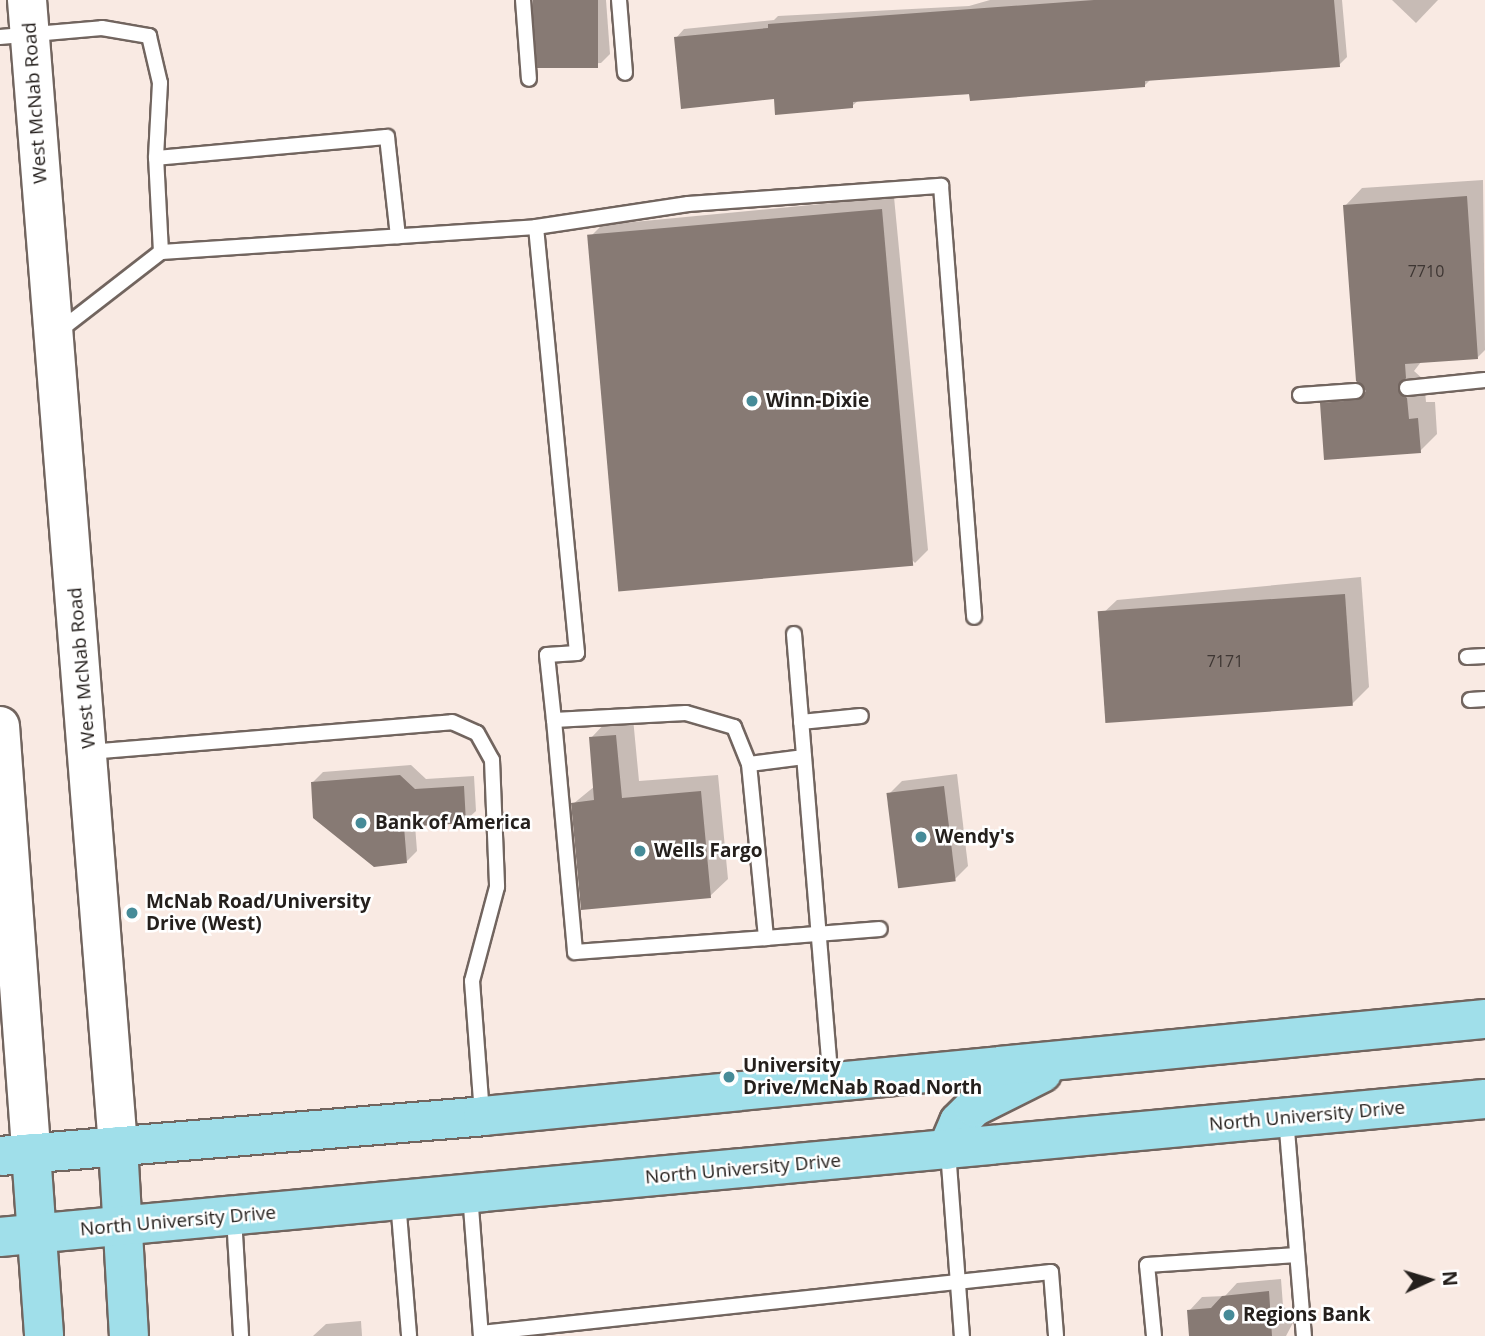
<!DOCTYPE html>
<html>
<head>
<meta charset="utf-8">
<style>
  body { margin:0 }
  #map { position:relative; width:1485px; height:1336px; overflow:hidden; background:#f9eae3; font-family:"Open Sans",sans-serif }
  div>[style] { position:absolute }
  .shadow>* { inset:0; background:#0003 }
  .building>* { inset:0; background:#877a74; transform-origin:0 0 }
  .roads { filter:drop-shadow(2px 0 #72655f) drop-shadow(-2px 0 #72655f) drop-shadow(0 2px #72655f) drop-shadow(0 -2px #72655f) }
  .lane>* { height:14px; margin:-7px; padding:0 7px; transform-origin:7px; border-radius:7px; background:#fff }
  .secondary>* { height:38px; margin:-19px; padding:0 19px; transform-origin:19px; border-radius:19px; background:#fff }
  .primary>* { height:38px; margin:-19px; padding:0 19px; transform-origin:19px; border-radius:19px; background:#a0dfea }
  .dots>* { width:19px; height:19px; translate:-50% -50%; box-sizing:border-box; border:4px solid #fff; border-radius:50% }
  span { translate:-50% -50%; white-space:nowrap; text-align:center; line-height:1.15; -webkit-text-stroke:5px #fff; paint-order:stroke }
  .number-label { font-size:16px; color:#3e3633 }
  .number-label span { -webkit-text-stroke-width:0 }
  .street-label { font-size:19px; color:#25201d }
  .poi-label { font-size:19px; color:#25201d; font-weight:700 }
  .left { translate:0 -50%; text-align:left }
  .north { position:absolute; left:1394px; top:1245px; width:70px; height:70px; -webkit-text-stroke:5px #fff; paint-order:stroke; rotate:86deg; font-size:19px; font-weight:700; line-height:28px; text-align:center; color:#25201d }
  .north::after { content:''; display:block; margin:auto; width:24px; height:32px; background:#25201d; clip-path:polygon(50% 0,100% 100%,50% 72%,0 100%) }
</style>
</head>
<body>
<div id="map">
  <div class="shadow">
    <div style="clip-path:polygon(531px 0,606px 0,610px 54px,601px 63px,539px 66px)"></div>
    <div style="clip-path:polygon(990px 0,1342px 0,1347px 57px,1339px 65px,1151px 79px,1145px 85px,859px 100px,852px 106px,776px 97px,676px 38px,684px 29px,774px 20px,778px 16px,969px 6px)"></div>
    <div style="clip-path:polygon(1392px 0,1438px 0,1416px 23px)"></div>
    <div style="clip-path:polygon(1483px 180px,1485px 350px,1477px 358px,1421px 362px,1414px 371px,1424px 380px,1426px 402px,1435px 402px,1437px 434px,1420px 451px,1322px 404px,1339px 386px,1362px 385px,1345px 206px,1362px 188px)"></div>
    <div style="clip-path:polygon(894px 197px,928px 550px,915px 563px,589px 238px,602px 225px)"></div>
    <div style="clip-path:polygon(1361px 577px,1369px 687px,1352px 704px,1099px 617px,1117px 600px)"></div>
    <div style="clip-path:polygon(633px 718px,639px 781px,718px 775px,728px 879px,710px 896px,573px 804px,595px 786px,591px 738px,608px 720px)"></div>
    <div style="clip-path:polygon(411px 765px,426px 779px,474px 776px,476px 811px,465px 821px,415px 825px,417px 851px,406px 862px,312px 783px,323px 772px)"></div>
    <div style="clip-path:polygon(957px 774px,968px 866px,955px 879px,889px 794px,902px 781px)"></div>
    <div style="clip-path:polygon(1281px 1279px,1283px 1306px,1296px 1317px,1286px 1336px,1190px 1336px,1189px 1311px,1202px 1297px,1225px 1296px,1237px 1283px)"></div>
    <div style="clip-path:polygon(361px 1321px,362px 1336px,313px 1336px,326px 1324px)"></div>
  </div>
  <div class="building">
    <div style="left:533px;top:0;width:65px;height:68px"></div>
    <div style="clip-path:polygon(1094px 0,1334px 0,1340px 67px,1145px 81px,1145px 87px,970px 101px,969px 94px,853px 102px,853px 108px,775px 115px,774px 99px,681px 109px,674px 37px,768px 28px,768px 24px)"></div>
    <div style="clip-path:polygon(1467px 196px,1478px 359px,1405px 364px,1406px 378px,1398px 390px,1407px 398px,1409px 419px,1418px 418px,1421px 453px,1324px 460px,1320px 403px,1357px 400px,1366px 391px,1356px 381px,1343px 205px)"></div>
    <div style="left:882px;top:209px;width:358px;height:296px;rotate:85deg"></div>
    <div style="left:1345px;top:594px;width:112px;height:248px;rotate:86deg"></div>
    <div style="clip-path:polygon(616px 735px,622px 798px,701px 791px,711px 898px,581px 910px,571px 803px,594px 800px,589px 737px)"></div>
    <div style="clip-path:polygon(400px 775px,415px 789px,464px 786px,466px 823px,404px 827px,407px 863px,374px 867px,313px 818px,311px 782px)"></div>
    <div style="left:944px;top:786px;width:96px;height:58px;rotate:83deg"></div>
    <div style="clip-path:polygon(1269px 1291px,1272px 1336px,1189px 1336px,1187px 1310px,1211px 1308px,1222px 1296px)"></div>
  </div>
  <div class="roads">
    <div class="lane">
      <div style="left:523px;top:0;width:79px;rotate:85.7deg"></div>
      <div style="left:619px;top:0;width:73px;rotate:85.3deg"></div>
      <div style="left:0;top:37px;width:102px;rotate:-5deg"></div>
      <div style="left:102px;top:28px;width:48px;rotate:9.7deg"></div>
      <div style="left:149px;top:36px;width:48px;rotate:76.8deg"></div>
      <div style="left:160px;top:83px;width:75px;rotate:93.1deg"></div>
      <div style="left:536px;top:227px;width:154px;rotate:-8.6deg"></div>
      <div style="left:688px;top:204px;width:254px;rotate:-4.1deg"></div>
      <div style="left:941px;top:186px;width:432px;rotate:85.6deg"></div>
      <div style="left:161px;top:252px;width:94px;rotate:-93deg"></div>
      <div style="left:156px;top:158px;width:232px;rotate:-5.2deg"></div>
      <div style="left:387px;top:137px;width:100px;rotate:83.7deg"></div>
      <div style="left:59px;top:331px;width:129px;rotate:-37.8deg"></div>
      <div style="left:161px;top:252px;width:376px;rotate:-3.8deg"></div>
      <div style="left:536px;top:227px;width:428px;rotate:84.5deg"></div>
      <div style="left:577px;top:653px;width:30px;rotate:176deg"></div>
      <div style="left:547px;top:655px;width:65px;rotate:83.9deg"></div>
      <div style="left:554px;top:720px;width:132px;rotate:-3deg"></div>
      <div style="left:686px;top:713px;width:50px;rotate:16.3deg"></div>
      <div style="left:734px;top:727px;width:40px;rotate:68deg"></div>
      <div style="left:1407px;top:388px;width:78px;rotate:-5.9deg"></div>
      <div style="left:1300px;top:395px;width:56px;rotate:-4.1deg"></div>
      <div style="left:794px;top:634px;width:449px;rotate:85.3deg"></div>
      <div style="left:1467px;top:657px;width:18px;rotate:-3deg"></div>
      <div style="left:1470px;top:700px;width:15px;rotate:-4deg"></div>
      <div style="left:554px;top:720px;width:233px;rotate:84.8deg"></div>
      <div style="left:575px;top:952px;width:192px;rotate:-4.2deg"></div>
      <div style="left:801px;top:722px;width:60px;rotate:-5.7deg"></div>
      <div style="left:89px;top:752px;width:364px;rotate:-4.7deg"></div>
      <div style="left:452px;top:722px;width:27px;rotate:24deg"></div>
      <div style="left:477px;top:733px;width:31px;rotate:61deg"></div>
      <div style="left:492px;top:760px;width:127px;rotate:87.7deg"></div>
      <div style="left:497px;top:887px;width:97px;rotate:104.9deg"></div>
      <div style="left:472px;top:981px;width:132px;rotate:85.7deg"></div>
      <div style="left:804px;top:757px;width:55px;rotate:172.7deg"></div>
      <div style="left:749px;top:764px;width:175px;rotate:84.4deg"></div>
      <div style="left:766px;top:938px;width:114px;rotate:-4.5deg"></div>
      <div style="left:1286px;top:1118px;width:219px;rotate:85.3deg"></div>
      <div style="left:948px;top:1151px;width:186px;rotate:85.7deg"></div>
      <div style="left:470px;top:1194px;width:142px;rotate:85.6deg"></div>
      <div style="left:398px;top:1201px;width:135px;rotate:85.3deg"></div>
      <div style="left:234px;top:1217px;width:119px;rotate:86.6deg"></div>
      <div style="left:481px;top:1333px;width:573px;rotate:-6.11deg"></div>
      <div style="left:1051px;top:1272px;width:64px;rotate:85.5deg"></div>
      <div style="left:1154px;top:1336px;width:71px;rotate:-95.6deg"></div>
      <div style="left:1147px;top:1265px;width:150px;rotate:-3.8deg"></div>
    </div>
    <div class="secondary">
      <div style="left:27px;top:0;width:1150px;rotate:85.46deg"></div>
      <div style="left:0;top:726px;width:428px;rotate:85.8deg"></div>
    </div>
    <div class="primary">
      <div style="left:118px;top:1146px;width:190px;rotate:86.7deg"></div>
      <div style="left:947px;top:1150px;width:30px;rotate:-67deg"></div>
      <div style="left:959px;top:1122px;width:21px;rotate:-45deg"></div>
      <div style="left:974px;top:1107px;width:76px;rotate:-26.6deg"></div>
      <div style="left:31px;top:1153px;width:183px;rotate:85.9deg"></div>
      <div style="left:0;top:1156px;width:485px;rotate:-4.7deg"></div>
      <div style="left:483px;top:1116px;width:1007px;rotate:-5.53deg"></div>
      <div style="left:0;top:1237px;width:1491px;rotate:-5.31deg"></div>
    </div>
  </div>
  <div class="dots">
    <div style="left:752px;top:401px;background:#468b98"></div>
    <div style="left:361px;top:823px;background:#468b98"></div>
    <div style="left:921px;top:837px;background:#468b98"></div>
    <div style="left:640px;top:851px;background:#468b98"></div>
    <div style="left:132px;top:913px;background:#468b98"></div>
    <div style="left:729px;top:1077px;background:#468b98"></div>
    <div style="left:1229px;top:1315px;background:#468b98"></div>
  </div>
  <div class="number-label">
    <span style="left:1426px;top:271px">7710</span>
    <span style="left:1225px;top:661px">7171</span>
  </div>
  <div class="street-label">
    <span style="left:35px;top:103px;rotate:-94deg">West McNab Road</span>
    <span style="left:82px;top:668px;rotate:-95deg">West McNab Road</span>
    <span style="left:1307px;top:1116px;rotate:-5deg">North University Drive</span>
    <span style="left:743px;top:1169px;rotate:-5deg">North University Drive</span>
    <span style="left:178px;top:1221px;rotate:-5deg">North University Drive</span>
  </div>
  <div class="poi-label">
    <span class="left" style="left:766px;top:401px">Winn-Dixie</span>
    <span class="left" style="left:375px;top:823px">Bank of America</span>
    <span class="left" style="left:935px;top:837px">Wendy's</span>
    <span class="left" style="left:654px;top:851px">Wells Fargo</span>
    <span class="left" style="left:146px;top:913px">McNab Road/University<br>Drive (West)</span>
    <span class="left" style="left:743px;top:1077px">University<br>Drive/McNab Road North</span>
    <span class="left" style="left:1243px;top:1315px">Regions Bank</span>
  </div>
  <div class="north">N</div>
</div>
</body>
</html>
